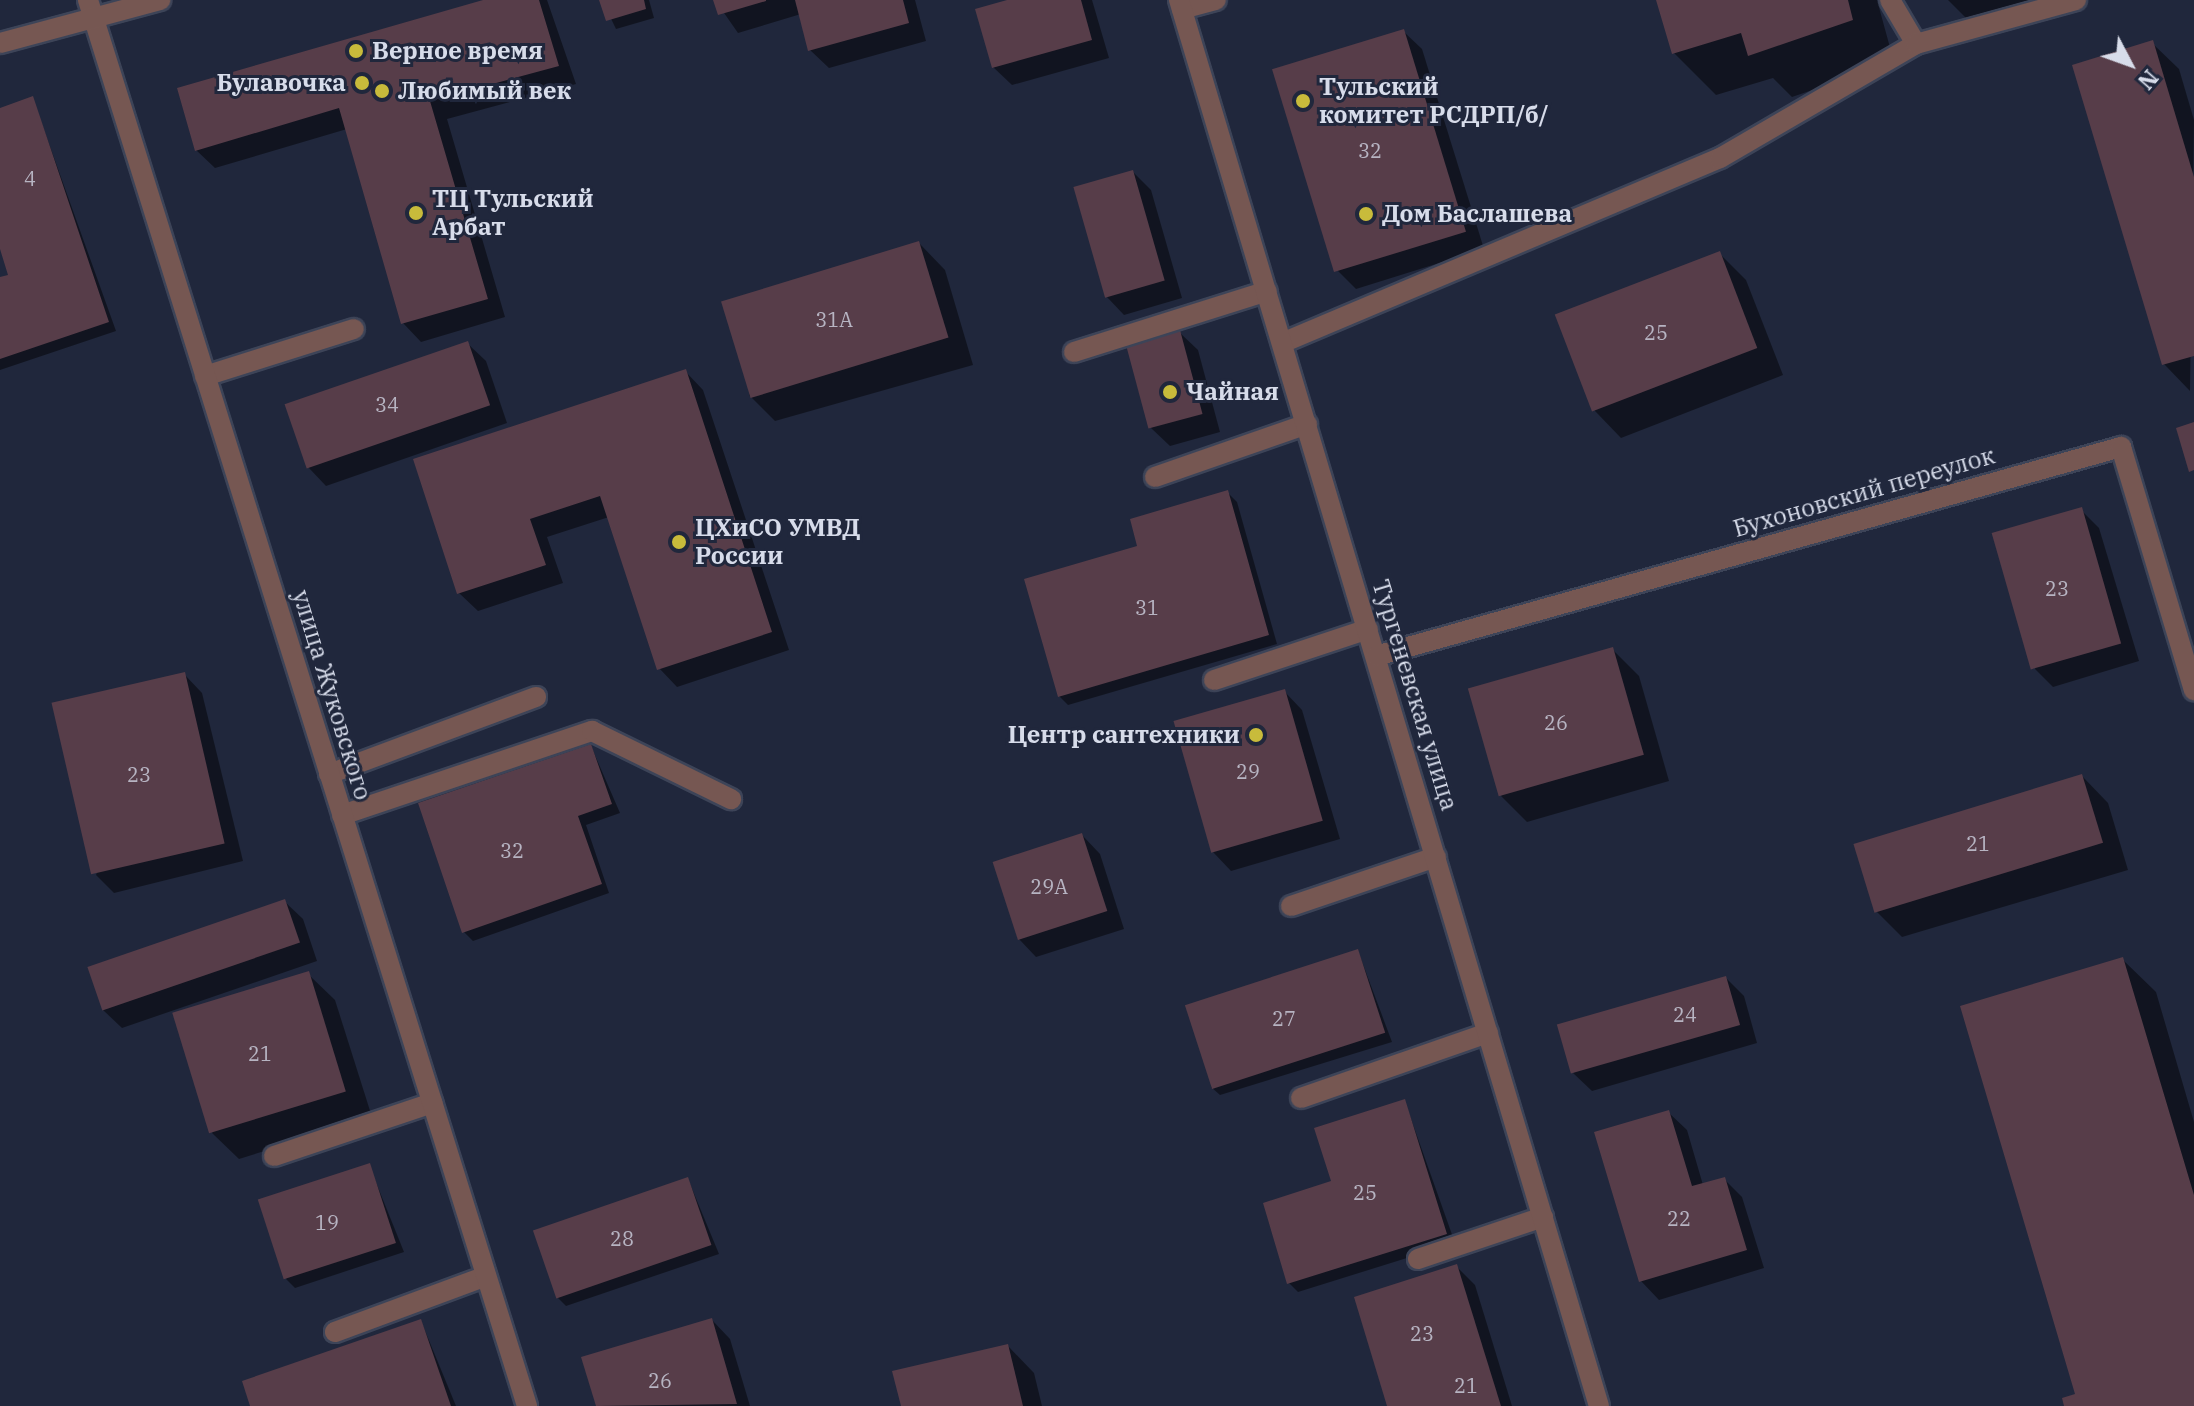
<!DOCTYPE html>
<html>
<head>
<meta charset="utf-8">
<style>
  body { margin:0 }
  #map { position:relative; width:2194px; height:1406px; overflow:hidden; background:#20273c; font-family:"IBM Plex Serif",serif }
  div>[style] { position:absolute }
  .shadow>* { inset:0; background:#0007 }
  .building>* { inset:0; background:#573d49; transform-origin:0 0 }
  .roads { filter:drop-shadow(2px 0 #3d4458) drop-shadow(-2px 0 #3d4458) drop-shadow(0 2px #3d4458) drop-shadow(0 -2px #3d4458) }
  .lane>* { height:20px; margin:-10px; padding:0 10px; transform-origin:10px; border-radius:10px; background:#765752 }
  .street>* { height:20px; margin:-10px; padding:0 10px; transform-origin:10px; border-radius:10px; background:#765752 }
  .dots>* { width:22px; height:22px; translate:-50% -50%; box-sizing:border-box; border:4px solid #20273c; border-radius:50% }
  span { translate:-50% -50%; white-space:nowrap; text-align:center; line-height:1.15; -webkit-text-stroke:6px #20273c; paint-order:stroke }
  .number-label { font-size:20px; color:#b7b4c2 }
  .number-label span { -webkit-text-stroke-width:0 }
  .poi-label { font-size:24px; color:#d7dcea; font-weight:700 }
  .left { translate:0 -50%; text-align:left }
  .right { translate:-100% -50%; text-align:right }
  .street-label { font-size:24px; color:#d7dcea }
  .north { position:absolute; left:2090px; top:24px; width:80px; height:80px; -webkit-text-stroke:6px #20273c; paint-order:stroke; rotate:131deg; font-size:22px; font-weight:700; line-height:32px; text-align:center; color:#d7dcea }
  .north::after { content:''; display:block; margin:auto; width:28px; height:36px; background:#d7dcea; clip-path:polygon(50% 0,100% 100%,50% 72%,0 100%) }
</style>
</head>
<body>
<div id="map">
  <div class="shadow">
    <div style="clip-path:polygon(492px 0,547px 0,576px 84px,447px 119px,505px 317px,421px 342px,403px 323px,347px 129px,215px 168px,196px 150px)"></div>
    <div style="clip-path:polygon(602px 0,649px 0,654px 18px,616px 29px)"></div>
    <div style="clip-path:polygon(715px 0,915px 0,926px 41px,829px 68px,810px 50px,801px 14px,738px 33px)"></div>
    <div style="clip-path:polygon(1014px 0,1092px 0,1109px 58px,1012px 85px,993px 67px)"></div>
    <div style="clip-path:polygon(1658px 0,1877px 0,1894px 62px,1792px 97px,1773px 78px,1716px 95px,1674px 53px)"></div>
    <div style="clip-path:polygon(1948px 0,2079px 0,1979px 31px)"></div>
    <div style="clip-path:polygon(1403px 31px,1422px 49px,1484px 249px,1356px 289px,1338px 271px)"></div>
    <div style="clip-path:polygon(2152px 43px,2179px 69px,2194px 120px,2190px 391px,2164px 364px)"></div>
    <div style="clip-path:polygon(33px 99px,116px 331px,0 370px,0 280px,11px 276px,0 243px,0 110px)"></div>
    <div style="clip-path:polygon(1133px 172px,1151px 190px,1182px 298px,1124px 315px,1106px 296px)"></div>
    <div style="clip-path:polygon(919px 243px,945px 270px,973px 365px,775px 421px,749px 395px)"></div>
    <div style="clip-path:polygon(1719px 253px,1746px 280px,1783px 375px,1621px 438px,1595px 411px,1558px 316px)"></div>
    <div style="clip-path:polygon(1179px 332px,1198px 350px,1220px 432px,1170px 446px,1151px 428px)"></div>
    <div style="clip-path:polygon(467px 343px,486px 361px,507px 423px,326px 486px,308px 467px)"></div>
    <div style="clip-path:polygon(685px 371px,703px 390px,789px 650px,677px 687px,659px 668px,609px 517px,547px 537px,563px 583px,478px 611px,459px 593px,416px 460px)"></div>
    <div style="clip-path:polygon(1228px 493px,1237px 502px,1277px 644px,1068px 705px,1059px 696px,1140px 547px)"></div>
    <div style="clip-path:polygon(2081px 510px,2099px 528px,2139px 661px,2053px 687px,2035px 669px)"></div>
    <div style="clip-path:polygon(1612px 649px,1639px 676px,1669px 781px,1527px 822px,1501px 796px)"></div>
    <div style="clip-path:polygon(184px 674px,202px 693px,243px 861px,114px 893px,96px 875px)"></div>
    <div style="clip-path:polygon(1284px 691px,1302px 710px,1340px 839px,1231px 871px,1213px 852px)"></div>
    <div style="clip-path:polygon(591px 746px,620px 813px,586px 825px,609px 893px,473px 941px,464px 932px)"></div>
    <div style="clip-path:polygon(2082px 776px,2108px 803px,2128px 870px,1902px 937px,1876px 911px)"></div>
    <div style="clip-path:polygon(1082px 835px,1100px 854px,1124px 929px,1036px 957px,1018px 938px,994px 863px)"></div>
    <div style="clip-path:polygon(284px 901px,303px 919px,317px 961px,122px 1028px,103px 1010px)"></div>
    <div style="clip-path:polygon(1358px 951px,1392px 1042px,1220px 1095px,1211px 1087px)"></div>
    <div style="clip-path:polygon(2122px 959px,2156px 992px,2194px 1122px,2194px 1406px,2066px 1406px,2078px 1395px)"></div>
    <div style="clip-path:polygon(308px 974px,335px 1000px,372px 1117px,239px 1159px,212px 1133px)"></div>
    <div style="clip-path:polygon(1726px 978px,1744px 996px,1757px 1043px,1592px 1091px,1573px 1073px)"></div>
    <div style="clip-path:polygon(1405px 1102px,1455px 1243px,1298px 1292px,1289px 1283px,1333px 1182px)"></div>
    <div style="clip-path:polygon(1668px 1112px,1687px 1130px,1703px 1185px,1724px 1179px,1742px 1197px,1764px 1268px,1659px 1300px,1641px 1281px)"></div>
    <div style="clip-path:polygon(369px 1165px,404px 1252px,295px 1288px,286px 1279px)"></div>
    <div style="clip-path:polygon(688px 1179px,719px 1254px,566px 1306px,557px 1297px)"></div>
    <div style="clip-path:polygon(1456px 1266px,1475px 1285px,1512px 1406px,1390px 1406px)"></div>
    <div style="clip-path:polygon(712px 1320px,730px 1339px,750px 1406px,598px 1406px,584px 1358px)"></div>
    <div style="clip-path:polygon(421px 1321px,456px 1406px,252px 1406px)"></div>
    <div style="clip-path:polygon(1008px 1346px,1034px 1373px,1042px 1406px,903px 1406px)"></div>
  </div>
  <div class="building">
    <div style="clip-path:polygon(483px 0,539px 0,559px 66px,430px 101px,488px 299px,401px 324px,339px 108px,195px 151px,177px 88px)"></div>
    <div style="clip-path:polygon(599px 0,644px 0,646px 9px,606px 21px)"></div>
    <div style="clip-path:polygon(713px 0,766px 0,766px 1px,718px 15px)"></div>
    <div style="clip-path:polygon(795px 0,903px 0,909px 23px,808px 51px)"></div>
    <div style="clip-path:polygon(1007px 0,1081px 0,1092px 40px,992px 68px,975px 9px)"></div>
    <div style="clip-path:polygon(1656px 0,1848px 0,1853px 20px,1748px 56px,1741px 33px,1672px 54px)"></div>
    <div style="left:1404px;top:29px;width:212px;height:138px;rotate:73deg"></div>
    <div style="clip-path:polygon(2153px 40px,2194px 177px,2194px 356px,2162px 365px,2072px 65px)"></div>
    <div style="clip-path:polygon(33px 96px,109px 322px,0 359px,0 277px,8px 275px,0 249px,0 108px)"></div>
    <div style="left:1133px;top:170px;width:115px;height:62px;rotate:74deg"></div>
    <div style="left:919px;top:241px;width:101px;height:207px;rotate:73deg"></div>
    <div style="left:1720px;top:251px;width:104px;height:177px;rotate:69deg"></div>
    <div style="left:1180px;top:330px;width:87px;height:56px;rotate:75deg"></div>
    <div style="left:468px;top:341px;width:68px;height:194px;rotate:71deg"></div>
    <div style="clip-path:polygon(686px 369px,772px 632px,657px 670px,600px 496px,530px 519px,546px 565px,457px 594px,413px 459px)"></div>
    <div style="clip-path:polygon(2194px 422px,2194px 470px,2189px 472px,2176px 428px)"></div>
    <div style="clip-path:polygon(1228px 490px,1269px 635px,1058px 697px,1024px 579px,1137px 546px,1130px 519px)"></div>
    <div style="left:2082px;top:507px;width:142px;height:94px;rotate:74deg"></div>
    <div style="left:1613px;top:647px;width:112px;height:151px;rotate:74deg"></div>
    <div style="left:185px;top:672px;width:176px;height:137px;rotate:77deg"></div>
    <div style="left:1285px;top:689px;width:137px;height:116px;rotate:74deg"></div>
    <div style="clip-path:polygon(591px 744px,612px 804px,578px 816px,602px 884px,462px 933px,418px 803px)"></div>
    <div style="left:2082px;top:774px;width:72px;height:239px;rotate:73deg"></div>
    <div style="left:1082px;top:833px;width:82px;height:94px;rotate:72deg"></div>
    <div style="left:285px;top:899px;width:46px;height:209px;rotate:71deg"></div>
    <div style="left:1358px;top:949px;width:88px;height:182px;rotate:72deg"></div>
    <div style="clip-path:polygon(2123px 957px,2194px 1195px,2194px 1406px,2064px 1406px,2062px 1398px,2075px 1394px,1960px 1006px)"></div>
    <div style="left:309px;top:971px;width:126px;height:143px;rotate:73deg"></div>
    <div style="left:1726px;top:976px;width:51px;height:176px;rotate:74deg"></div>
    <div style="clip-path:polygon(1405px 1099px,1447px 1234px,1287px 1284px,1263px 1203px,1331px 1181px,1314px 1128px)"></div>
    <div style="clip-path:polygon(1669px 1110px,1692px 1186px,1725px 1177px,1747px 1250px,1639px 1282px,1594px 1132px)"></div>
    <div style="left:370px;top:1163px;width:84px;height:118px;rotate:72deg"></div>
    <div style="left:688px;top:1177px;width:72px;height:164px;rotate:71deg"></div>
    <div style="clip-path:polygon(1457px 1264px,1501px 1406px,1387px 1406px,1354px 1297px)"></div>
    <div style="clip-path:polygon(712px 1318px,737px 1404px,596px 1406px,581px 1357px)"></div>
    <div style="clip-path:polygon(421px 1319px,451px 1406px,250px 1406px,242px 1381px)"></div>
    <div style="clip-path:polygon(1008px 1344px,1023px 1406px,901px 1406px,892px 1371px)"></div>
  </div>
  <div class="roads">
    <div class="lane">
      <div style="left:1890px;top:0;width:51px;rotate:59.4deg"></div>
      <div style="left:1182px;top:9px;width:35px;rotate:-15deg"></div>
      <div style="left:1282px;top:343px;width:475px;rotate:-22.9deg"></div>
      <div style="left:1720px;top:158px;width:227px;rotate:-30.2deg"></div>
      <div style="left:1916px;top:44px;width:166px;rotate:-15.4deg"></div>
      <div style="left:1074px;top:352px;width:202px;rotate:-17.5deg"></div>
      <div style="left:205px;top:376px;width:156px;rotate:-17.5deg"></div>
      <div style="left:1155px;top:477px;width:161px;rotate:-19.2deg"></div>
      <div style="left:1214px;top:680px;width:162px;rotate:-18.3deg"></div>
      <div style="left:329px;top:774px;width:221px;rotate:-20.4deg"></div>
      <div style="left:342px;top:815px;width:264px;rotate:-18.6deg"></div>
      <div style="left:592px;top:731px;width:155px;rotate:26.1deg"></div>
      <div style="left:1291px;top:906px;width:153px;rotate:-18.7deg"></div>
      <div style="left:1301px;top:1098px;width:198px;rotate:-19.2deg"></div>
      <div style="left:274px;top:1156px;width:167px;rotate:-18.5deg"></div>
      <div style="left:1418px;top:1259px;width:132px;rotate:-18.6deg"></div>
      <div style="left:335px;top:1332px;width:161px;rotate:-20.3deg"></div>
    </div>
    <div class="street">
      <div style="left:88px;top:0;width:1473px;rotate:72.66deg"></div>
      <div style="left:1179px;top:0;width:1467px;rotate:73.37deg"></div>
      <div style="left:0;top:43px;width:166px;rotate:-15deg"></div>
      <div style="left:1376px;top:656px;width:774px;rotate:-15.67deg"></div>
      <div style="left:2121px;top:447px;width:254px;rotate:73.3deg"></div>
    </div>
  </div>
  <div class="dots">
    <div style="left:356px;top:51px;background:#c8bb3b"></div>
    <div style="left:362px;top:83px;background:#c8bb3b"></div>
    <div style="left:382px;top:91px;background:#c8bb3b"></div>
    <div style="left:1303px;top:101px;background:#c8bb3b"></div>
    <div style="left:416px;top:213px;background:#c8bb3b"></div>
    <div style="left:1366px;top:214px;background:#c8bb3b"></div>
    <div style="left:1170px;top:392px;background:#c8bb3b"></div>
    <div style="left:679px;top:542px;background:#c8bb3b"></div>
    <div style="left:1256px;top:735px;background:#c8bb3b"></div>
  </div>
  <div class="number-label">
    <span style="left:1370px;top:150px">32</span>
    <span style="left:30px;top:178px">4</span>
    <span style="left:834px;top:319px">31А</span>
    <span style="left:1656px;top:332px">25</span>
    <span style="left:387px;top:404px">34</span>
    <span style="left:2057px;top:588px">23</span>
    <span style="left:1147px;top:607px">31</span>
    <span style="left:1556px;top:722px">26</span>
    <span style="left:1248px;top:771px">29</span>
    <span style="left:139px;top:774px">23</span>
    <span style="left:1978px;top:843px">21</span>
    <span style="left:512px;top:850px">32</span>
    <span style="left:1049px;top:886px">29А</span>
    <span style="left:1685px;top:1014px">24</span>
    <span style="left:1284px;top:1018px">27</span>
    <span style="left:260px;top:1053px">21</span>
    <span style="left:1365px;top:1192px">25</span>
    <span style="left:1679px;top:1218px">22</span>
    <span style="left:327px;top:1222px">19</span>
    <span style="left:622px;top:1238px">28</span>
    <span style="left:1422px;top:1333px">23</span>
    <span style="left:660px;top:1380px">26</span>
    <span style="left:1466px;top:1385px">21</span>
  </div>
  <div class="poi-label">
    <span class="left" style="left:372px;top:51px">Верное время</span>
    <span class="right" style="left:346px;top:83px">Булавочка</span>
    <span class="left" style="left:1319px;top:101px">Тульский<br>комитет РСДРП/б/</span>
    <span class="left" style="left:398px;top:91px">Любимый век</span>
    <span class="left" style="left:432px;top:213px">ТЦ Тульский<br>Арбат</span>
    <span class="left" style="left:1382px;top:214px">Дом Баслашева</span>
    <span class="left" style="left:1186px;top:392px">Чайная</span>
    <span class="left" style="left:695px;top:542px">ЦХиСО УМВД<br>России</span>
    <span class="right" style="left:1240px;top:735px">Центр сантехники</span>
  </div>
  <div class="street-label">
    <span style="left:1864px;top:492px;rotate:-16deg">Бухоновский переулок</span>
    <span style="left:332px;top:695px;rotate:73deg">улица Жуковского</span>
    <span style="left:1415px;top:695px;rotate:73deg">Тургеневская улица</span>
  </div>
  <div class="north">N</div>
</div>
</body>
</html>
